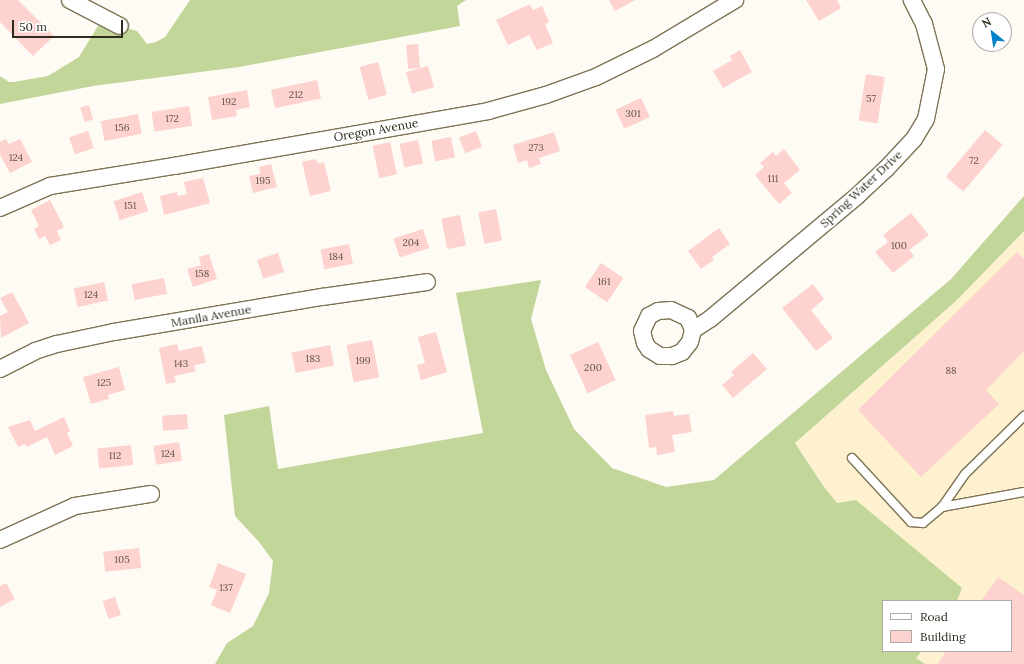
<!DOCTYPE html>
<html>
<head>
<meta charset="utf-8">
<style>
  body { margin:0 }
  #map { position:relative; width:1024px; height:664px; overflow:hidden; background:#fdfbf4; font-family:Lora,serif }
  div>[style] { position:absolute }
  .built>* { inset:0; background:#fdf1cf }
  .forest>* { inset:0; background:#c3d69a }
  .building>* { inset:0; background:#fdd2cf; transform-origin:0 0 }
  .roads { filter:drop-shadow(1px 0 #7e7354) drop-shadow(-1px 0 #7e7354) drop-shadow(0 1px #7e7354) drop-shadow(0 -1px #7e7354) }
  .service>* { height:8px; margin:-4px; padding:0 4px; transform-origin:4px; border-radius:4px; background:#fff }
  .minor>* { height:16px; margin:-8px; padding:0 8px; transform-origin:8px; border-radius:8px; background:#fff }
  span { translate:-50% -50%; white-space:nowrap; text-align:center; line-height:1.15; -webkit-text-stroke:3px #fff; paint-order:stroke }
  .number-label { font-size:10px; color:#62544a }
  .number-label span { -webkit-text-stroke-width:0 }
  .street-label { font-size:12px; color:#2f2a1d }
  .legend { position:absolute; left:882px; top:600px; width:130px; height:52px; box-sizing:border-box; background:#fff; border:1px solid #acaaa5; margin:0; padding:5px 7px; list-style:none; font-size:12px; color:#2f2a1d }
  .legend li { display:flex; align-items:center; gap:8px; height:20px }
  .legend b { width:20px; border:1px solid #acaaa5 }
  .north { position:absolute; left:972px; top:12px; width:40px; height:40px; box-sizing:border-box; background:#fff; border:1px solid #acaaa5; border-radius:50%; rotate:330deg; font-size:11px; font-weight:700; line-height:16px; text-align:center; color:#2f2a1d }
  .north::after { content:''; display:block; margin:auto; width:14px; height:18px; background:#0081c9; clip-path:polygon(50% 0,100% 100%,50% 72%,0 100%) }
  .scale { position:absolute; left:12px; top:20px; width:111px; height:18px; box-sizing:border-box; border:2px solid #2f2a1d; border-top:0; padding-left:5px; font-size:12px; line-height:14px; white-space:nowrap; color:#2f2a1d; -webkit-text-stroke:3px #fff; paint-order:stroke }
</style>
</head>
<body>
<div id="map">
  <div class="built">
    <div style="clip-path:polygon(1024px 231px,1024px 664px,925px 664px,916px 658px,922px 651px,1011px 651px,1011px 601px,957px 601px,962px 588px,837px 503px,824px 487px,795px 443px,957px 300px)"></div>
  </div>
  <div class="forest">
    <div style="clip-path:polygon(190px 0,466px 0,457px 6px,460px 26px,239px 67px,93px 86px,0 104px,0 76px,9px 82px,14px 82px,48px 76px,79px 57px,101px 21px,137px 31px,147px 44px,156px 42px,165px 37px)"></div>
    <div style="clip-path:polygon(1024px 196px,1024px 231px,957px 300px,795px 443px,824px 487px,837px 503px,856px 500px,962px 588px,957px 601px,883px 601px,883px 651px,922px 651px,916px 658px,925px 664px,215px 664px,227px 643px,253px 626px,269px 593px,273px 561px,259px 542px,235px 516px,224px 415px,269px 406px,278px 469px,483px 433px,456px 293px,541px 280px,531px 319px,546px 370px,574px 429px,612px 468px,666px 487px,714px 480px,951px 279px)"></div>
  </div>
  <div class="building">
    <div style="clip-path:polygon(0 0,18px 0,54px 36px,33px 56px,0 22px)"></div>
    <div style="clip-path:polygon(609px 0,635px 0,615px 11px)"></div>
    <div style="clip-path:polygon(806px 0,837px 0,841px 8px,819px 21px)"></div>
    <div style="clip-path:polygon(530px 4px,533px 10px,542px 6px,549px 22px,545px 24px,553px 43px,537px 50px,529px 35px,508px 45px,496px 20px)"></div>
    <div style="left:418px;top:44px;width:24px;height:12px;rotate:85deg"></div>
    <div style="clip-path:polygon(740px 50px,752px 72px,723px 88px,713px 71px,732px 60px,730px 56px)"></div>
    <div style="left:378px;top:62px;width:34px;height:19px;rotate:75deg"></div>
    <div style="left:428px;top:66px;width:22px;height:23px;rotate:74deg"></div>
    <div style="left:866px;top:74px;width:19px;height:47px;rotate:9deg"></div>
    <div style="left:317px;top:80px;width:19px;height:47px;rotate:78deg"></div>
    <div style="clip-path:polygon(247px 90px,250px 107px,236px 110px,237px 116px,212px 120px,208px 97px)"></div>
    <div style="left:641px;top:98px;width:21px;height:28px;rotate:65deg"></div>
    <div style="left:89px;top:105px;width:15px;height:9px;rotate:74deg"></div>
    <div style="left:189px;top:106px;width:20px;height:38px;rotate:81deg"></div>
    <div style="left:138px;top:114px;width:20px;height:38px;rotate:79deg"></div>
    <div style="left:985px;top:130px;width:23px;height:61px;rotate:40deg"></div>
    <div style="left:88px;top:131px;width:18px;height:20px;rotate:71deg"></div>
    <div style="left:476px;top:131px;width:17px;height:18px;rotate:69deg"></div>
    <div style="clip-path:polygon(554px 132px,560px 151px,539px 158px,541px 164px,529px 168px,527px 160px,518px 163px,513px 145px)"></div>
    <div style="left:451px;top:137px;width:21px;height:20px;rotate:79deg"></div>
    <div style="clip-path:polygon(6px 139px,9px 144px,20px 139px,32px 162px,10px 173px,0 155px,0 142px)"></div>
    <div style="left:418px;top:140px;width:24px;height:19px;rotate:78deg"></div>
    <div style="left:390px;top:142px;width:33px;height:18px;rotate:78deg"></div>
    <div style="clip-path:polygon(784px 149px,800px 170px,784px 183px,792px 193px,779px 204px,755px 175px,764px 167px,760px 163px,773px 152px,776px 156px)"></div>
    <div style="clip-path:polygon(316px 159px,318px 164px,324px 162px,331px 191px,310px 196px,302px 162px)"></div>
    <div style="clip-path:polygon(271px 164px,277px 187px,253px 193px,249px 176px,260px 174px,259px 167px)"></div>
    <div style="clip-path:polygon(203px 178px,210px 203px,164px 215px,160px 196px,177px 192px,178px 196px,187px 194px,184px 182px)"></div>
    <div style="left:142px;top:192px;width:20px;height:30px;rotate:72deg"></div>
    <div style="clip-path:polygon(50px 200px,64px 227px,57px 231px,61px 240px,50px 245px,45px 236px,39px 239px,34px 229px,39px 226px,31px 210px)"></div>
    <div style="left:496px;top:209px;width:32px;height:18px;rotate:79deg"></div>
    <div style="clip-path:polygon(911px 213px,929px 235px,909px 250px,914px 256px,893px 273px,875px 252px,888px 242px,883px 235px)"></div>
    <div style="left:460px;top:215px;width:31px;height:19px;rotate:79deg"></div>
    <div style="clip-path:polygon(719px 228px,730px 244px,712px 257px,714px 260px,701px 269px,688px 251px)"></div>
    <div style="left:423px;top:229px;width:20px;height:31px;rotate:72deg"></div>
    <div style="left:349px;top:244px;width:20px;height:29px;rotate:79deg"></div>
    <div style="clip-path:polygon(1017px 252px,1024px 259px,1024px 351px,986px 390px,999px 404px,921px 477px,858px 410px)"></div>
    <div style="left:278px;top:253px;width:20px;height:22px;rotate:72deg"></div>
    <div style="clip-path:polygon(209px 254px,217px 279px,193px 287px,187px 269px,201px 265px,199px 257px)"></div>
    <div style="left:601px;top:263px;width:27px;height:29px;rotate:34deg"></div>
    <div style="left:164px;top:278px;width:16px;height:33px;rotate:79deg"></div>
    <div style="left:104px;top:282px;width:19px;height:31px;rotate:78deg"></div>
    <div style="clip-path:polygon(813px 284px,824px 299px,811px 310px,833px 338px,816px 351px,782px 308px)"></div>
    <div style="clip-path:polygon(12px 292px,29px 323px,1px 338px,0 316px,8px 312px,0 298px)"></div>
    <div style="clip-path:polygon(436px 332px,447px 372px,421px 380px,417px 365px,425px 363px,418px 337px)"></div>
    <div style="left:372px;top:340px;width:38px;height:26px;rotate:79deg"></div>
    <div style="left:598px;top:342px;width:42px;height:31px;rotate:65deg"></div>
    <div style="clip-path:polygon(177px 344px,179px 351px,202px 346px,206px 363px,194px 365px,196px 371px,174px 376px,176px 382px,166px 384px,159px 348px)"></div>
    <div style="left:330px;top:345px;width:21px;height:39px;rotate:79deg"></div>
    <div style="clip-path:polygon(753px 353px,767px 369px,733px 398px,722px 385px,734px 375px,731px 372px)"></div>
    <div style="clip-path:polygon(119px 367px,125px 390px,108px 395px,109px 399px,91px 404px,83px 377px)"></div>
    <div style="clip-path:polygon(673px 411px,674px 416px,689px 414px,692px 432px,672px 435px,675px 452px,657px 455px,656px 447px,649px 448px,645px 415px)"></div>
    <div style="left:187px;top:414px;width:15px;height:25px;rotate:86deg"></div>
    <div style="clip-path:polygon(64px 417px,70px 431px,67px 433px,73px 446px,55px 455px,47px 437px,27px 447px,25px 444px,18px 447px,8px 427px,30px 420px,35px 431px)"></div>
    <div style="left:179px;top:442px;width:19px;height:26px;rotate:81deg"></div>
    <div style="left:131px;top:445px;width:20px;height:34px;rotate:84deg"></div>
    <div style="left:139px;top:548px;width:20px;height:36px;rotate:84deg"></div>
    <div style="clip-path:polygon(218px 563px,246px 574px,230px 613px,211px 605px,217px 590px,209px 587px)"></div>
    <div style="clip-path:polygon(998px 577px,1024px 595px,1024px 664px,938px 664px,946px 651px,1011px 651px,1011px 601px,981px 601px)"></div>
    <div style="clip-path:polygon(6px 583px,15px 599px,0 607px,0 586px)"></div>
    <div style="left:115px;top:597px;width:19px;height:13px;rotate:72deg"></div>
  </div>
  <div class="roads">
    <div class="service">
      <div style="left:852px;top:458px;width:87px;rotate:47.3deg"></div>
      <div style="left:911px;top:522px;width:12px;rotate:5deg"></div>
      <div style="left:923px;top:523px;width:25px;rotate:-40deg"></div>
      <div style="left:942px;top:507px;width:83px;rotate:-10.4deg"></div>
      <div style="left:942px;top:507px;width:40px;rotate:-55.1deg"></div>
      <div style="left:965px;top:474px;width:83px;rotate:-44.5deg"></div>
    </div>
    <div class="minor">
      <div style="left:70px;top:0;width:56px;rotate:27.5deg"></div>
      <div style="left:0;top:208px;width:55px;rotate:-23.7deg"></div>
      <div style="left:50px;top:186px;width:126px;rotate:-9.2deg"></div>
      <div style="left:174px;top:166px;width:319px;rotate:-9.9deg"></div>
      <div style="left:488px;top:111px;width:60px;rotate:-15.4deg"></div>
      <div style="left:546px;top:95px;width:53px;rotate:-19.8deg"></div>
      <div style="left:596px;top:77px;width:64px;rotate:-26.2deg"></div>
      <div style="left:653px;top:49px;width:96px;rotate:-30.9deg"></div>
      <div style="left:671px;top:310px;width:19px;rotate:25deg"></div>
      <div style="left:688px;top:318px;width:13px;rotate:67deg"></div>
      <div style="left:693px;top:330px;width:12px;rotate:104deg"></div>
      <div style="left:690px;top:342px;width:13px;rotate:129deg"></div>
      <div style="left:682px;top:352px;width:11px;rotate:158deg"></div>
      <div style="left:672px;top:356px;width:12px;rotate:180deg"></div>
      <div style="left:660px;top:356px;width:13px;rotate:-148deg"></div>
      <div style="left:649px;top:349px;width:7px;rotate:-124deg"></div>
      <div style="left:645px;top:343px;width:12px;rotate:-104deg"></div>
      <div style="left:642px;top:331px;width:17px;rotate:-65deg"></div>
      <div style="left:649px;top:316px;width:10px;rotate:-29deg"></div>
      <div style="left:658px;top:311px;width:13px;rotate:-4deg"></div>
      <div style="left:693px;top:330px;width:20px;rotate:-33deg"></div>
      <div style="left:710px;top:319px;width:192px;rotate:-39.9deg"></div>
      <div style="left:857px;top:196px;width:40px;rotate:-43deg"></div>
      <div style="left:886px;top:169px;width:41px;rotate:-47deg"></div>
      <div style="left:914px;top:139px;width:23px;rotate:-59deg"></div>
      <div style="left:926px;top:119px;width:51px;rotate:-78.7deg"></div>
      <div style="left:936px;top:69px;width:47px;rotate:-104.9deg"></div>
      <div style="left:924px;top:24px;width:27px;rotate:-117deg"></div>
      <div style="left:0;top:369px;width:39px;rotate:-27deg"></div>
      <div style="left:35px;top:351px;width:23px;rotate:-18deg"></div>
      <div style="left:57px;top:344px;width:58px;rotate:-11.9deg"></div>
      <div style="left:114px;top:332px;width:211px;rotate:-9.6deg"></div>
      <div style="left:322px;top:297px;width:106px;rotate:-8.1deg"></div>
      <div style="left:0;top:540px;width:82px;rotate:-24.4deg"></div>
      <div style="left:75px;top:506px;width:77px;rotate:-9deg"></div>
    </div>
  </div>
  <div class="number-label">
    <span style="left:296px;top:95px">212</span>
    <span style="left:871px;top:99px">57</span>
    <span style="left:229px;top:102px">192</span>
    <span style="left:633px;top:114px">301</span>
    <span style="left:172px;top:119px">172</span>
    <span style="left:122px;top:128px">156</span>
    <span style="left:536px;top:148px">273</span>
    <span style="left:16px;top:158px">124</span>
    <span style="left:974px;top:161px">72</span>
    <span style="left:773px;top:179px">111</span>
    <span style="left:263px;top:181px">195</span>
    <span style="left:130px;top:206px">151</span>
    <span style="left:411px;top:243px">204</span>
    <span style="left:899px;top:246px">100</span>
    <span style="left:336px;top:257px">184</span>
    <span style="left:202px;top:274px">158</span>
    <span style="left:604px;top:282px">161</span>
    <span style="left:91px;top:295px">124</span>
    <span style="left:313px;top:359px">183</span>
    <span style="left:363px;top:361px">199</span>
    <span style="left:181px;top:364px">143</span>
    <span style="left:593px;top:368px">200</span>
    <span style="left:951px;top:371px">88</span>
    <span style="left:104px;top:383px">125</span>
    <span style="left:168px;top:454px">124</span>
    <span style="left:115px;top:456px">112</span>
    <span style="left:122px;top:560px">105</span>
    <span style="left:226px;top:588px">137</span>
  </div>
  <div class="street-label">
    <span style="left:376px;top:130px;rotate:-10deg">Oregon Avenue</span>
    <span style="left:861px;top:189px;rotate:-43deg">Spring Water Drive</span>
    <span style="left:211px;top:316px;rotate:-10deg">Manila Avenue</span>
  </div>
  <ul class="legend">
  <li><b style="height:5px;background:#fff"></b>Road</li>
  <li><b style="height:11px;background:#fdd2cf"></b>Building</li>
  </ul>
  <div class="north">N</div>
  <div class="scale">50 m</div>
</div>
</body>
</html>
